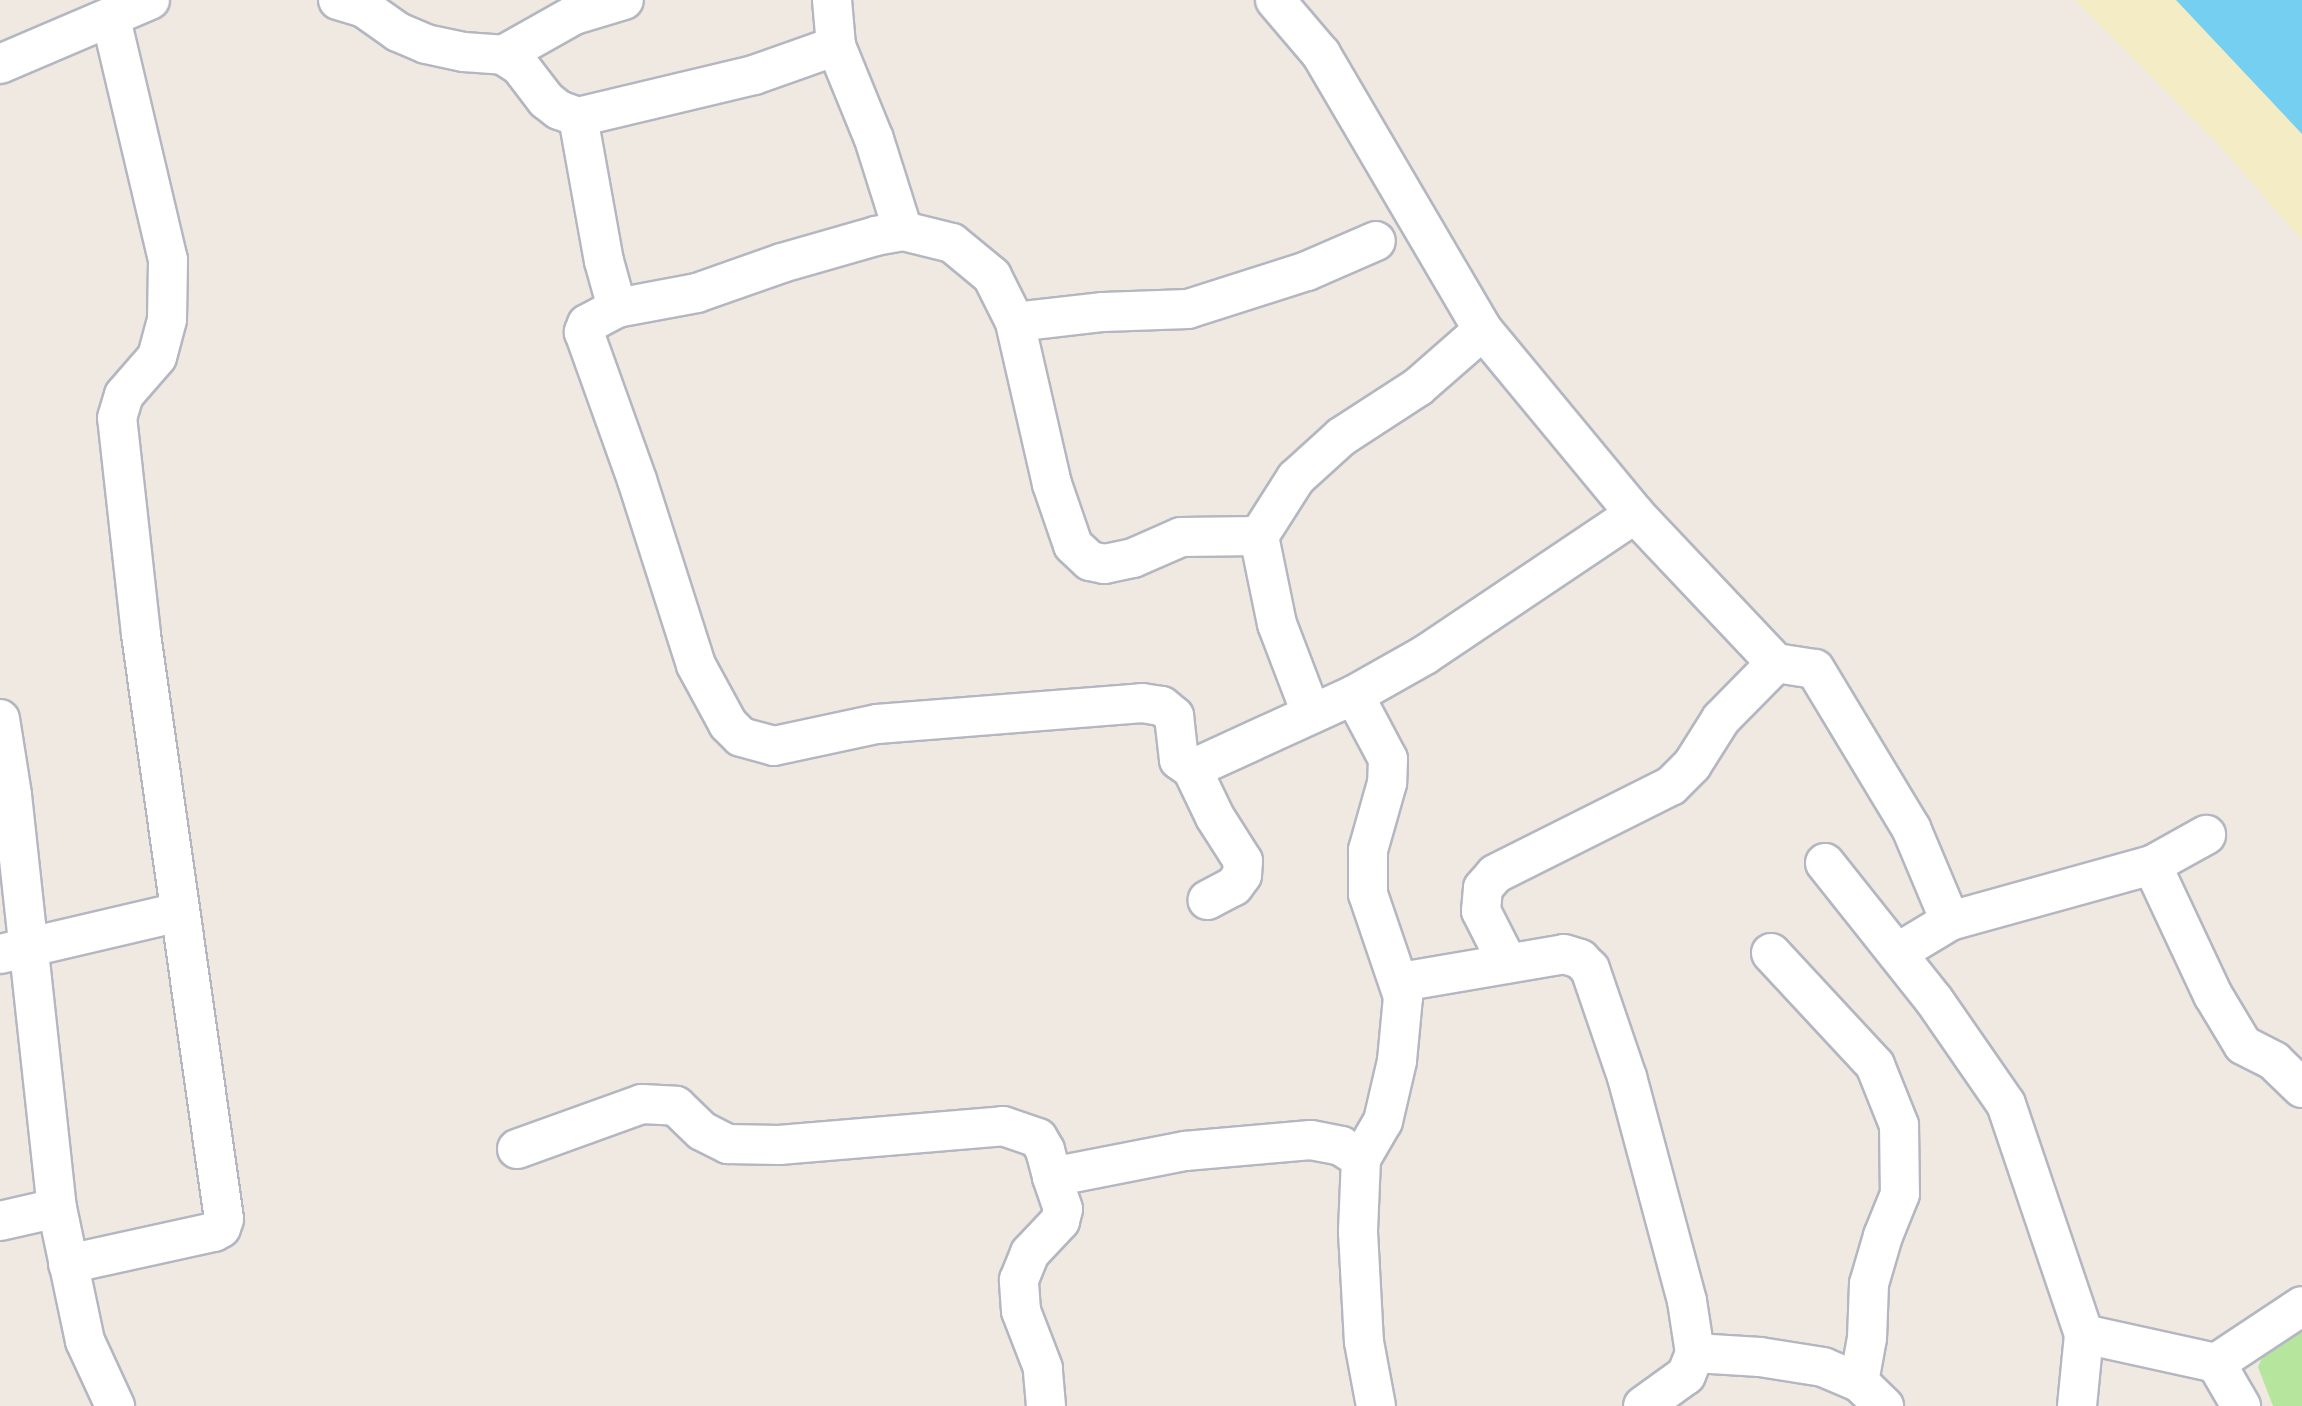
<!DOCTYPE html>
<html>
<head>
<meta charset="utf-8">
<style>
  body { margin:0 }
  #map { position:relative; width:2302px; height:1406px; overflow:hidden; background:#efe9e1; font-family:"Public Sans",sans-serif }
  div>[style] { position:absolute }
  .green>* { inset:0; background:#b6e59e }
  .sand>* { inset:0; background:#f3ecc5 }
  .water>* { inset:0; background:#75cff0 }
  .roads { filter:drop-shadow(2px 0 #b4b7c1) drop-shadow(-2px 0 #b4b7c1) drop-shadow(0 2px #b4b7c1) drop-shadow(0 -2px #b4b7c1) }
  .minor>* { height:38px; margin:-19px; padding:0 19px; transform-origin:19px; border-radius:19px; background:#fff }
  span { translate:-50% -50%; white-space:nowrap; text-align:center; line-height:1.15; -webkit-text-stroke:6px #fff; paint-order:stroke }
</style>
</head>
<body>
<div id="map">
  <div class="green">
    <div style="clip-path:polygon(2302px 1327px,2302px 1406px,2273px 1406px,2258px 1367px,2265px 1350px)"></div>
  </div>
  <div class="sand">
    <div style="clip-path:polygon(2075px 0,2302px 0,2302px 240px,2217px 143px)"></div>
  </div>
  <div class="water">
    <div style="clip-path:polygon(2176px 0,2302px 0,2302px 134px)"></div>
  </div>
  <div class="roads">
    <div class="minor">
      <div style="left:338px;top:0;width:27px;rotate:17deg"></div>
      <div style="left:364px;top:8px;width:42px;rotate:35.2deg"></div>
      <div style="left:398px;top:32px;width:30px;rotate:23deg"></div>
      <div style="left:426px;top:44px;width:39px;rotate:12deg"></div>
      <div style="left:464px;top:52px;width:39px;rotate:4deg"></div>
      <div style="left:503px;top:55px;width:20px;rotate:33deg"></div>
      <div style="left:520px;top:66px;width:43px;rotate:52.6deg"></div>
      <div style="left:546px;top:100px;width:16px;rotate:38deg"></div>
      <div style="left:559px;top:110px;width:20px;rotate:20deg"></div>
      <div style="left:578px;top:117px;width:181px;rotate:-13.4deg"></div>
      <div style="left:754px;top:75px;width:87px;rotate:-19.5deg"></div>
      <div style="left:832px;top:0;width:46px;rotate:85deg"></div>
      <div style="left:836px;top:46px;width:100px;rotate:67.8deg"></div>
      <div style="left:874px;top:139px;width:96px;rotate:72.5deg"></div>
      <div style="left:1275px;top:0;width:71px;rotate:49.6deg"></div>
      <div style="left:1321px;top:54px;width:320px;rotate:59.6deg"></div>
      <div style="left:1483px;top:330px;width:239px;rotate:50.4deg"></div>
      <div style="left:1635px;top:514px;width:205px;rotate:46.6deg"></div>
      <div style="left:1776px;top:663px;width:39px;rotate:9deg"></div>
      <div style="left:1815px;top:669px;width:186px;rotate:58.9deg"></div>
      <div style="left:1911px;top:828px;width:101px;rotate:67.2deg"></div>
      <div style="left:503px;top:55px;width:81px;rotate:-29.4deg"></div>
      <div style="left:574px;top:15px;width:52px;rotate:-16.7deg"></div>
      <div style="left:0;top:64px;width:163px;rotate:-23.1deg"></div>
      <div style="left:578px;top:117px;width:146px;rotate:79.8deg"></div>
      <div style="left:604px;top:261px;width:49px;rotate:74.5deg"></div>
      <div style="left:1015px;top:322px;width:89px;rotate:-6.5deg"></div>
      <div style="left:1103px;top:312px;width:85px;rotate:-2deg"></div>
      <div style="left:1188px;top:309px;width:125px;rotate:-17.7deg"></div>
      <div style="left:1307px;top:271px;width:75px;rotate:-23.5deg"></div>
      <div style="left:1259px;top:536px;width:78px;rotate:179.3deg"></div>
      <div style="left:1181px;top:537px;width:52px;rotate:156.4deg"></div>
      <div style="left:1133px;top:558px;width:29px;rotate:168deg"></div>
      <div style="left:1105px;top:564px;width:15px;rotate:-169deg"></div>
      <div style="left:1090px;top:561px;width:23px;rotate:-137deg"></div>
      <div style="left:1073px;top:545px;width:65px;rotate:-109deg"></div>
      <div style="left:1052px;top:484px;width:166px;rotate:-102.9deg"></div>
      <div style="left:1015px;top:322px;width:51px;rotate:-116.6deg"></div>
      <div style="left:992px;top:276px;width:52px;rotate:-140.5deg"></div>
      <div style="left:952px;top:243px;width:50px;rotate:-166.2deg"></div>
      <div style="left:903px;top:231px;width:27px;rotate:170deg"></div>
      <div style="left:876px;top:236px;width:98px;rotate:164deg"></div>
      <div style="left:782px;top:263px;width:90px;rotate:160.6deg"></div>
      <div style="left:697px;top:293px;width:81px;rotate:169.4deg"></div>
      <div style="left:617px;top:308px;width:34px;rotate:152deg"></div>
      <div style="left:587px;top:324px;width:9px;rotate:111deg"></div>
      <div style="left:584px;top:332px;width:157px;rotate:70.3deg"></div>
      <div style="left:637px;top:480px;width:194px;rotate:72.3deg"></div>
      <div style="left:696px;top:665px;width:67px;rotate:61.5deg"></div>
      <div style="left:728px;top:724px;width:18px;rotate:45deg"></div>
      <div style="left:741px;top:737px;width:34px;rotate:15deg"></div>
      <div style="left:774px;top:746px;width:105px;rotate:-12.1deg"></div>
      <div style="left:877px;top:724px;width:266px;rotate:-4.5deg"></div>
      <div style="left:1142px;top:703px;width:20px;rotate:9deg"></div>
      <div style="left:1162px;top:706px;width:16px;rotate:40deg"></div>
      <div style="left:1174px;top:716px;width:44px;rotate:83.5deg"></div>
      <div style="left:1179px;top:760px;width:16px;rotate:35deg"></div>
      <div style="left:1192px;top:769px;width:178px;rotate:-24.6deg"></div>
      <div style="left:1354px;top:695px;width:81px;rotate:-29.4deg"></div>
      <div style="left:1425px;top:655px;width:253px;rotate:-33.9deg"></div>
      <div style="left:1354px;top:695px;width:72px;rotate:62deg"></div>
      <div style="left:1388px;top:759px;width:24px;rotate:92deg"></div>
      <div style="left:1387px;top:783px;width:70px;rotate:105.8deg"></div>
      <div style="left:1368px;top:850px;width:44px;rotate:90deg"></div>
      <div style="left:1368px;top:894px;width:109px;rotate:71.2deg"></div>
      <div style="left:1403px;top:997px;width:64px;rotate:95.4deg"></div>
      <div style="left:1397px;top:1061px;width:62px;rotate:103.1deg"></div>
      <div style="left:1383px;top:1121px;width:44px;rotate:120.1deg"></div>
      <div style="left:1361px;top:1159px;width:73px;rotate:92.4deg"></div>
      <div style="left:1358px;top:1232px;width:110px;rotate:86.9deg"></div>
      <div style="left:1364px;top:1342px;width:65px;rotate:79.4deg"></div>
      <div style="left:1311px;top:713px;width:95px;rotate:-110.9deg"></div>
      <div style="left:1277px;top:624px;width:90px;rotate:-101.6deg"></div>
      <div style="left:1259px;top:536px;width:69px;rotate:-57.5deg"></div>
      <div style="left:1296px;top:478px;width:61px;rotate:-42.3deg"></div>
      <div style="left:1341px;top:437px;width:92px;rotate:-33deg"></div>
      <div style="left:1418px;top:387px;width:86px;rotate:-41.2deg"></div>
      <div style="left:0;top:719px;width:77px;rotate:81deg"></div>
      <div style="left:12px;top:795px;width:415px;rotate:83.8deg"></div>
      <div style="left:57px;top:1208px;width:136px;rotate:78.1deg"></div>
      <div style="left:85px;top:1341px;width:72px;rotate:65.2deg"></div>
      <div style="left:1192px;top:769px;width:53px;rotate:64.4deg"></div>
      <div style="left:1215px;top:817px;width:52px;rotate:57.5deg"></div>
      <div style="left:1243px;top:861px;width:14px;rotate:94deg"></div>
      <div style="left:1242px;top:875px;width:14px;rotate:126deg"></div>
      <div style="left:1234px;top:886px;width:30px;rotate:152deg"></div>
      <div style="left:1825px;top:863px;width:175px;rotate:51.5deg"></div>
      <div style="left:1934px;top:1000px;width:126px;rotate:55.3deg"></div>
      <div style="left:2006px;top:1104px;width:243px;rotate:71.3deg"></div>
      <div style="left:2152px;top:865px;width:144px;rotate:64.9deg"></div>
      <div style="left:2213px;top:995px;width:58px;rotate:59deg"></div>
      <div style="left:2243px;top:1045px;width:35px;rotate:27deg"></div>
      <div style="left:2274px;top:1061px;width:39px;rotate:44deg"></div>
      <div style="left:1771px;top:953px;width:153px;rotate:47.1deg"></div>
      <div style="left:1875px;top:1065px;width:65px;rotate:68.2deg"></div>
      <div style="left:1899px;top:1125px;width:69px;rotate:89.2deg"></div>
      <div style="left:1900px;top:1194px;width:45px;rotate:112deg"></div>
      <div style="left:1883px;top:1236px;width:50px;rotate:106.3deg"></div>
      <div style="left:1869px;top:1284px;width:54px;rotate:92.1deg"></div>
      <div style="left:1867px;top:1338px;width:45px;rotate:100.3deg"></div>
      <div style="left:1897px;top:953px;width:62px;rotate:-31.1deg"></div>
      <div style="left:1950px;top:921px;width:210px;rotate:-15.5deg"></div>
      <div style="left:2152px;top:865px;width:62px;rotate:-29.1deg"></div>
      <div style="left:0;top:954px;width:184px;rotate:-13.2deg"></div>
      <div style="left:1507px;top:962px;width:57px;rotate:-117deg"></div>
      <div style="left:1481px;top:911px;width:23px;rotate:-85deg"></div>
      <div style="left:1483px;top:888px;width:18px;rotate:-49deg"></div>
      <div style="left:1495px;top:874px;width:197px;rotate:-26.6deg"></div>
      <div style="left:1671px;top:786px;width:30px;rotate:-45deg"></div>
      <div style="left:1692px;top:765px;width:54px;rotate:-57.8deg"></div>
      <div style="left:1721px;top:719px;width:78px;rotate:-45.5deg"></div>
      <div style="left:1401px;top:982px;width:165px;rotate:-9.7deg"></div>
      <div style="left:1564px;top:954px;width:17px;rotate:17deg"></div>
      <div style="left:1580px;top:959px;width:14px;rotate:45deg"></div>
      <div style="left:1590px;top:969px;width:114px;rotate:71.1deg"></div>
      <div style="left:1627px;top:1077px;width:232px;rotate:75deg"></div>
      <div style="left:1687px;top:1301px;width:53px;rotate:81.3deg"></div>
      <div style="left:1695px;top:1353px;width:24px;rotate:112deg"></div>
      <div style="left:1686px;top:1375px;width:53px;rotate:144.2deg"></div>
      <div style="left:517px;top:1149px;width:133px;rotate:-19.8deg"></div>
      <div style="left:642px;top:1104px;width:34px;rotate:3deg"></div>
      <div style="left:676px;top:1106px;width:36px;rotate:44deg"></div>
      <div style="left:702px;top:1131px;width:29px;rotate:27deg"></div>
      <div style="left:728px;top:1144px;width:51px;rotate:1.1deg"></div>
      <div style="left:779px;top:1145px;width:225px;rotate:-4.8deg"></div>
      <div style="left:1003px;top:1126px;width:37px;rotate:19deg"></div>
      <div style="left:1038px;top:1138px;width:14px;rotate:60deg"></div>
      <div style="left:1045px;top:1150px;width:28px;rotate:75deg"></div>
      <div style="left:1052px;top:1177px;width:136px;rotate:-11.1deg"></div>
      <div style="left:1185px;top:1151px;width:126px;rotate:-5deg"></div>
      <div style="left:1311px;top:1140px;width:31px;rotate:11deg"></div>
      <div style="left:1341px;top:1146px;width:24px;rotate:33deg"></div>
      <div style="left:0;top:1221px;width:58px;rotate:-12.8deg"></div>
      <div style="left:68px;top:1264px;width:149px;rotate:-12.4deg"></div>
      <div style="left:214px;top:1232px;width:8px;rotate:-30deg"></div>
      <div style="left:221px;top:1228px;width:9px;rotate:-72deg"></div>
      <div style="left:224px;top:1219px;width:591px;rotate:-98.08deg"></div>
      <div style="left:141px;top:634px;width:217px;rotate:-96.3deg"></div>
      <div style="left:117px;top:418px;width:24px;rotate:-73deg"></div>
      <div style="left:124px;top:395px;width:50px;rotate:-49deg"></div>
      <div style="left:157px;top:357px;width:39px;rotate:-75deg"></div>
      <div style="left:167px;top:319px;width:59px;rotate:-89deg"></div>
      <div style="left:168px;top:260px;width:248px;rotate:-103.3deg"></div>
      <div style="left:1695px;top:1353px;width:65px;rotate:3.5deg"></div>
      <div style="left:1760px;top:1357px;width:64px;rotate:9deg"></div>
      <div style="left:1823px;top:1367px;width:39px;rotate:23deg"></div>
      <div style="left:1859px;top:1382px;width:35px;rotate:44deg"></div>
      <div style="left:2216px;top:1363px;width:103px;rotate:-33.5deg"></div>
      <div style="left:1046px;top:1406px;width:38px;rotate:-95deg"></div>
      <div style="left:1043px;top:1368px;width:61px;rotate:-111.1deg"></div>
      <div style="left:1021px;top:1311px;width:31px;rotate:-94deg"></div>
      <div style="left:1019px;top:1280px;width:29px;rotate:-68deg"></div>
      <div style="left:1030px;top:1253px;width:44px;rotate:-46.8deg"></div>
      <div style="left:1060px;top:1221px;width:12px;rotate:-76deg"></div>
      <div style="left:1063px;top:1209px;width:34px;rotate:-109deg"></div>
      <div style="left:2077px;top:1406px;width:72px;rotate:-84.4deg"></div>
      <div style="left:2084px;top:1334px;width:135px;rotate:12.4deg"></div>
      <div style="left:2216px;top:1363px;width:50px;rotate:59.8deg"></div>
    </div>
  </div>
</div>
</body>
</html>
